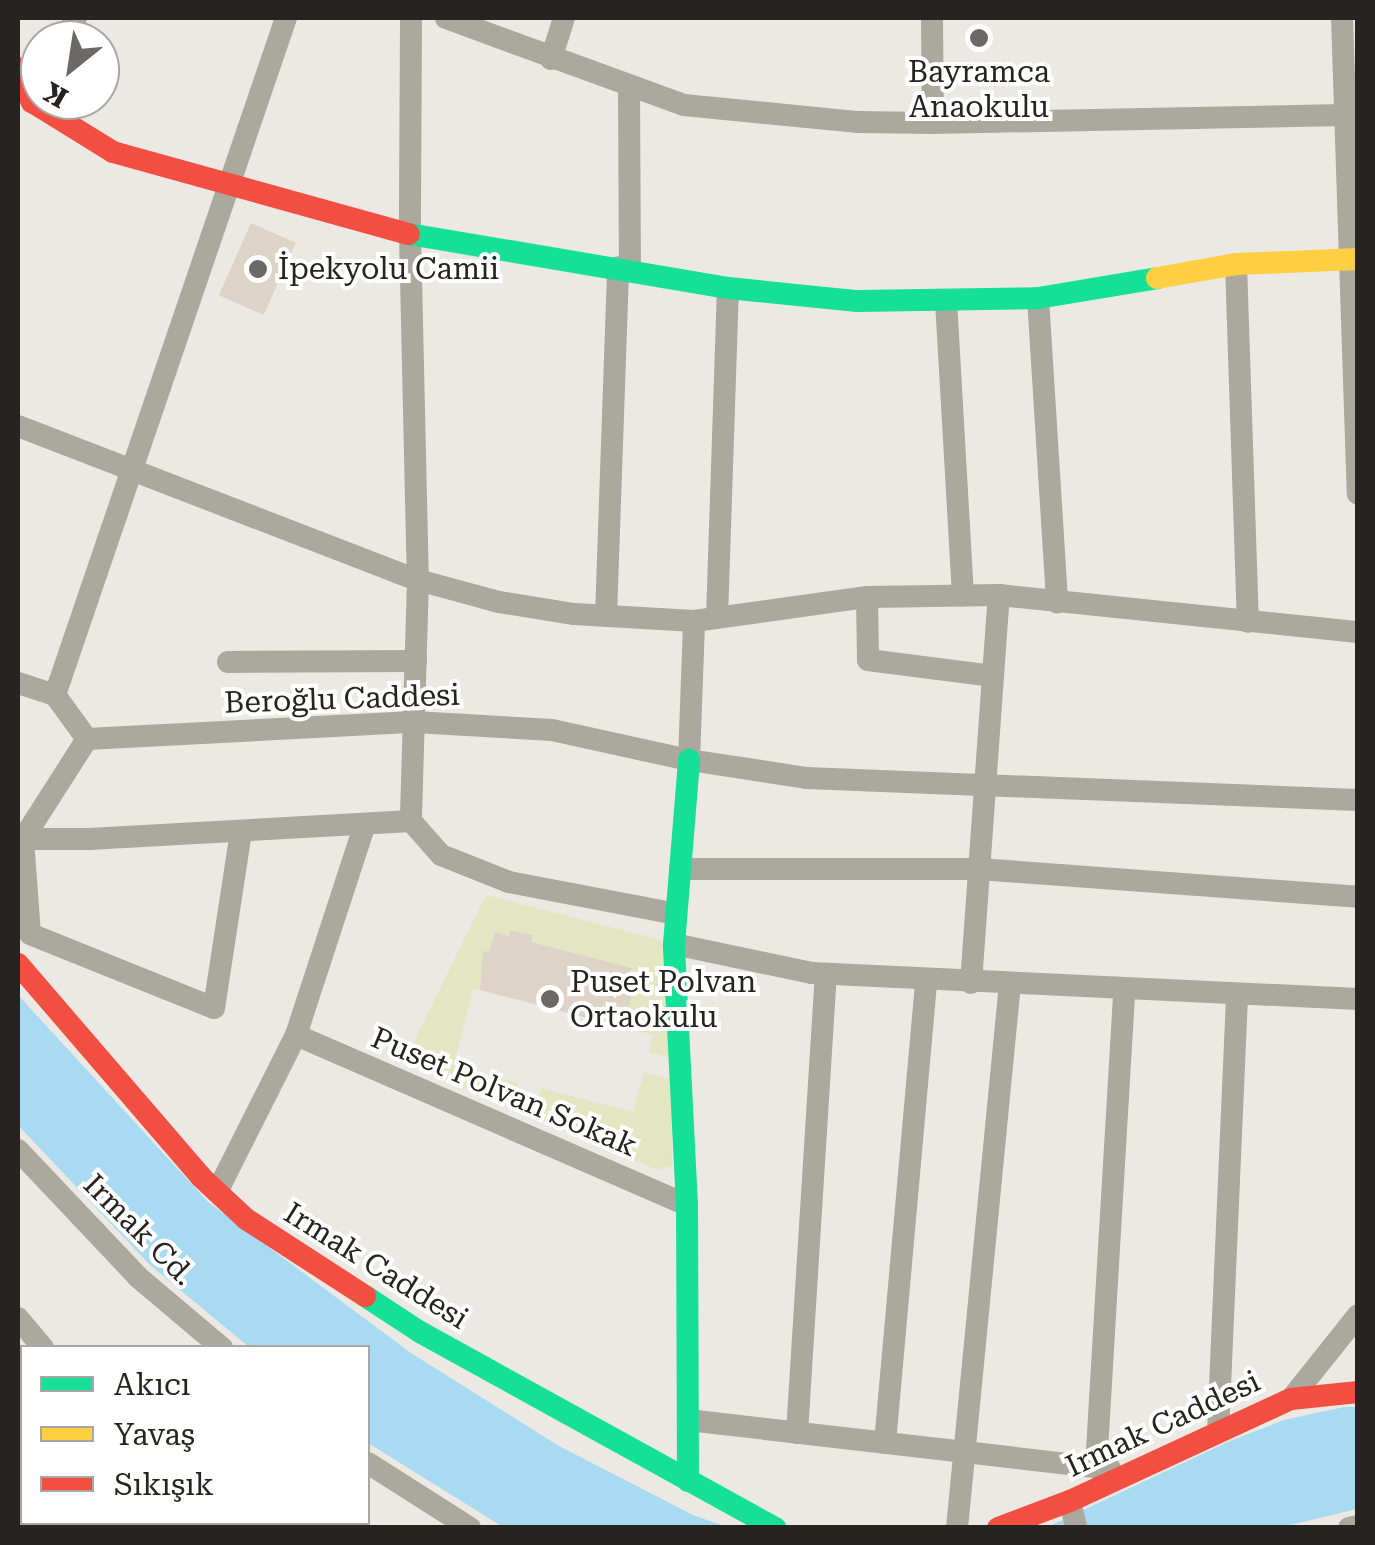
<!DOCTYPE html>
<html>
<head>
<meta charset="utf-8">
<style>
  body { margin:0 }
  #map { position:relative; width:1375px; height:1545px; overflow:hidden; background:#ece9e4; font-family:"Roboto Serif",serif }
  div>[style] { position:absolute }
  .green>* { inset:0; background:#e4e6c3 }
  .water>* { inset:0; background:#a8daf2 }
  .building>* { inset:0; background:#ded3c7; transform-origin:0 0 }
  .street>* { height:22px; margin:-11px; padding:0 11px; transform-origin:11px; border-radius:11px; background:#aba89e }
  .fast>* { height:22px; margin:-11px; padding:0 11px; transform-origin:11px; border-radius:11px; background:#16e098 }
  .slow>* { height:22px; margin:-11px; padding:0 11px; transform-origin:11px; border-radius:11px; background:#ffcf43 }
  .jam>* { height:22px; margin:-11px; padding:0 11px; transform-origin:11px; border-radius:11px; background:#f24e42 }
  .dots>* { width:28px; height:28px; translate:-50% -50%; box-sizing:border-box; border:5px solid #fff; border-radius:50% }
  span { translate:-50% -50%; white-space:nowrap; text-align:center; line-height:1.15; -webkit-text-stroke:8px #fff; paint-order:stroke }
  .poi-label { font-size:30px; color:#262320 }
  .left { translate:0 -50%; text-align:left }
  .street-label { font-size:30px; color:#262320 }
  .frame { position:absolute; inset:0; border:20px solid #262320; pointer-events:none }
  .legend { position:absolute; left:20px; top:1345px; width:350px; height:180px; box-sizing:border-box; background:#fff; border:2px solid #a8a7a6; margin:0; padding:12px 18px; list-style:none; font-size:30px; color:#262320 }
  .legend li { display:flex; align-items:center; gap:20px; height:50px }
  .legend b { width:50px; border:2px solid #a8a7a6 }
  .north { position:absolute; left:20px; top:20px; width:100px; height:100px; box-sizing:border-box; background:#fff; border:2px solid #a8a7a6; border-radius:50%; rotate:210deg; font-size:28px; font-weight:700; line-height:40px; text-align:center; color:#262320 }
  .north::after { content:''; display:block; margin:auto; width:35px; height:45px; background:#6b6865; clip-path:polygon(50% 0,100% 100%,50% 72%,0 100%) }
</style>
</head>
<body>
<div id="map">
  <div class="green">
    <div style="clip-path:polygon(486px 895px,662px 940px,670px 1058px,649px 1052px,653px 1035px,617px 1026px,622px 1006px,629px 1007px,632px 968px,531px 942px,532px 935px,511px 930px,509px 936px,495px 932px,489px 952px,483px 952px,480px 990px,473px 989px,454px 1065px,519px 1083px,513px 1108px,404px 1061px)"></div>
    <div style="clip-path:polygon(644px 1072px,671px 1079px,672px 1166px,657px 1170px,534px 1117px,541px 1088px,633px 1112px)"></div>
  </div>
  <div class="water">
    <div style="clip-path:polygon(18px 995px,208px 1202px,411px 1353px,559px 1446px,693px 1515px,727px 1527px,503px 1527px,368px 1443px,368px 1348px,249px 1347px,150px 1265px,18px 1125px)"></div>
    <div style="clip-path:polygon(1344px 1407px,1357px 1407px,1357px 1509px,1282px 1527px,1045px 1528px,1230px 1441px,1284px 1420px)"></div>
  </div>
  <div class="building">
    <div style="left:251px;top:223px;width:49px;height:79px;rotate:24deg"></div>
    <div style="clip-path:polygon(510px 930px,533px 935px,531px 942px,632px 968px,627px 988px,633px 990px,629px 1007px,622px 1006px,617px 1026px,480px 990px,483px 951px,489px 952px,495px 932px,509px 936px)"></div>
  </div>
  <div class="street">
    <div style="left:411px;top:18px;width:216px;rotate:90.3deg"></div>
    <div style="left:410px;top:234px;width:346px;rotate:88.7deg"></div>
    <div style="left:418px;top:580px;width:241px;rotate:91.7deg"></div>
    <div style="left:411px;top:821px;width:45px;rotate:48.6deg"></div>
    <div style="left:441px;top:855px;width:73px;rotate:21.7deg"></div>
    <div style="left:509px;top:882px;width:170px;rotate:10.8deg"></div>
    <div style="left:446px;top:18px;width:253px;rotate:20.1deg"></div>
    <div style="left:684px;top:105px;width:175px;rotate:5.6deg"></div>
    <div style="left:858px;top:122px;width:75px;rotate:0.8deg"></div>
    <div style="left:933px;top:123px;width:425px;rotate:-1.1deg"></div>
    <div style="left:932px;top:18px;width:105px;rotate:89.5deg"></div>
    <div style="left:1342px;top:18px;width:476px;rotate:88.1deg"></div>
    <div style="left:64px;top:40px;width:25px;rotate:-61deg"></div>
    <div style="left:551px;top:59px;width:43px;rotate:-72.4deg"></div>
    <div style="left:629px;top:87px;width:182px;rotate:89.7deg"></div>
    <div style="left:1236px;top:264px;width:358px;rotate:88.1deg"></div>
    <div style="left:1038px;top:298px;width:305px;rotate:86.4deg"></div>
    <div style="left:946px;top:301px;width:295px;rotate:86.7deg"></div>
    <div style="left:18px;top:426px;width:429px;rotate:21.1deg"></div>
    <div style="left:418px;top:580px;width:84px;rotate:15.2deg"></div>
    <div style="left:499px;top:602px;width:76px;rotate:9.1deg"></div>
    <div style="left:574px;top:614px;width:120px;rotate:3.3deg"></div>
    <div style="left:694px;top:621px;width:175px;rotate:-7.9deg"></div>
    <div style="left:867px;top:597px;width:132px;rotate:-0.9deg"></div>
    <div style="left:999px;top:595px;width:361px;rotate:5.9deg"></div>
    <div style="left:867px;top:597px;width:63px;rotate:89.1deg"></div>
    <div style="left:868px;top:660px;width:126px;rotate:7.3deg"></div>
    <div style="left:606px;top:616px;width:349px;rotate:-88deg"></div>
    <div style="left:717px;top:618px;width:330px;rotate:-88.1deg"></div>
    <div style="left:228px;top:662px;width:188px;rotate:-0.3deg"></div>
    <div style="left:18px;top:683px;width:39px;rotate:18deg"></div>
    <div style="left:55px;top:695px;width:54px;rotate:54deg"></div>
    <div style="left:87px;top:739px;width:327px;rotate:-3deg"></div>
    <div style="left:414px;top:722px;width:138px;rotate:3.3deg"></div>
    <div style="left:552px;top:730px;width:140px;rotate:12.4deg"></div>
    <div style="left:689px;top:760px;width:119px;rotate:8.7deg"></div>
    <div style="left:807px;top:778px;width:551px;rotate:2.29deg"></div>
    <div style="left:55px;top:695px;width:715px;rotate:-71.16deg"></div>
    <div style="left:87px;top:739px;width:119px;rotate:122.6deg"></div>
    <div style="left:23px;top:839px;width:95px;rotate:85.8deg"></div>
    <div style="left:30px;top:934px;width:198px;rotate:21.9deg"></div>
    <div style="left:214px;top:1008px;width:179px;rotate:-81.3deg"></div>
    <div style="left:689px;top:760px;width:139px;rotate:-87.9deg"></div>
    <div style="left:23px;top:839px;width:66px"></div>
    <div style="left:89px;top:839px;width:323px;rotate:-3.2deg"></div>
    <div style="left:680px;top:869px;width:299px"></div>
    <div style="left:979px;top:869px;width:380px;rotate:4.2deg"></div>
    <div style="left:674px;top:944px;width:141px;rotate:11.9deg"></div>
    <div style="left:812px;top:973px;width:547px;rotate:2.73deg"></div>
    <div style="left:971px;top:983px;width:389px;rotate:-85.9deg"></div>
    <div style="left:296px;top:1035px;width:426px;rotate:23.5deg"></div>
    <div style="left:18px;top:1150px;width:175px;rotate:46.6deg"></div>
    <div style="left:138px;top:1277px;width:110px;rotate:40.2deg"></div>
    <div style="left:217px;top:1192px;width:176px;rotate:-63.3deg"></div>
    <div style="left:296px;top:1035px;width:222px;rotate:-71.9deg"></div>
    <div style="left:18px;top:1318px;width:39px;rotate:50deg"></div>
    <div style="left:1291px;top:1399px;width:107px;rotate:-51.4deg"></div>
    <div style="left:688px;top:1420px;width:425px;rotate:6.6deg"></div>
    <div style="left:1218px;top:1432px;width:438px;rotate:-87.5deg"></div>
    <div style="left:797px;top:1433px;width:460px;rotate:-86.4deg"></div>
    <div style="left:18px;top:1434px;width:4px"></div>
    <div style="left:885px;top:1443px;width:465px;rotate:-84.9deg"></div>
    <div style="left:368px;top:1463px;width:121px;rotate:32.5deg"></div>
    <div style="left:1096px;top:1467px;width:479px;rotate:-86.6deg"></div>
    <div style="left:1070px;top:1501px;width:28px;rotate:77deg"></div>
    <div style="left:141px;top:1528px;width:7px;rotate:-63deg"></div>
    <div style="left:957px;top:1528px;width:547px;rotate:-84.44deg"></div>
    <div style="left:1349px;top:1528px;width:9px;rotate:-13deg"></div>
  </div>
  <div class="fast">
    <div style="left:409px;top:234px;width:324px;rotate:9.6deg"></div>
    <div style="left:728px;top:288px;width:130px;rotate:5.8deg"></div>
    <div style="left:857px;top:301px;width:181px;rotate:-0.9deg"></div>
    <div style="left:1038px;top:298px;width:121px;rotate:-9.5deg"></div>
    <div style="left:365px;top:1296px;width:66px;rotate:33.2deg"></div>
    <div style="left:420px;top:1332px;width:406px;rotate:28.9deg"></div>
    <div style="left:688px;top:1481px;width:276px;rotate:-90.2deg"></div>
    <div style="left:687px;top:1205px;width:261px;rotate:-92.9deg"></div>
    <div style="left:674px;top:944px;width:185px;rotate:-85.3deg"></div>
  </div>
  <div class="slow">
    <div style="left:1157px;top:278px;width:80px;rotate:-10deg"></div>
    <div style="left:1236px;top:264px;width:122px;rotate:-2.3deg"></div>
  </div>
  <div class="jam">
    <div style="left:18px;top:68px;width:37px;rotate:68deg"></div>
    <div style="left:32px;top:102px;width:95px;rotate:31.7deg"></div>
    <div style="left:113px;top:152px;width:307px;rotate:15.5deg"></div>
    <div style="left:18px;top:964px;width:281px;rotate:49.3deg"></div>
    <div style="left:201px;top:1177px;width:62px;rotate:43deg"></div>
    <div style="left:246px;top:1219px;width:142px;rotate:32.9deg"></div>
    <div style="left:998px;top:1528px;width:77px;rotate:-20.6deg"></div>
    <div style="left:1070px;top:1501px;width:243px;rotate:-24.8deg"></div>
    <div style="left:1291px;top:1399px;width:67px;rotate:-6deg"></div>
  </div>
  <div class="dots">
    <div style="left:979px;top:38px;background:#6b6865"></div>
    <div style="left:258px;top:269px;background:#6b6865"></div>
    <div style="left:550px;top:999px;background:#6b6865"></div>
  </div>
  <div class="poi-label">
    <span style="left:979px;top:89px">Bayramca<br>Anaokulu</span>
    <span class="left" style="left:278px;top:269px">İpekyolu Camii</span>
    <span class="left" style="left:570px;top:999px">Puset Polvan<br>Ortaokulu</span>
  </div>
  <div class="street-label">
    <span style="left:342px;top:699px;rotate:-2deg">Beroğlu Caddesi</span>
    <span style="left:504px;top:1092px;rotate:23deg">Puset Polvan Sokak</span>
    <span style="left:139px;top:1230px;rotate:45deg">Irmak Cd.</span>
    <span style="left:376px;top:1266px;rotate:32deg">Irmak Caddesi</span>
    <span style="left:1163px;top:1424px;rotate:-25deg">Irmak Caddesi</span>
  </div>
  <div class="frame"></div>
  <ul class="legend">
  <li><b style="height:12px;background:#16e098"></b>Akıcı</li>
  <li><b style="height:12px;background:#ffcf43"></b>Yavaş</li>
  <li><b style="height:12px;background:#f24e42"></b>Sıkışık</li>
  </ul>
  <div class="north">K</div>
</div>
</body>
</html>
